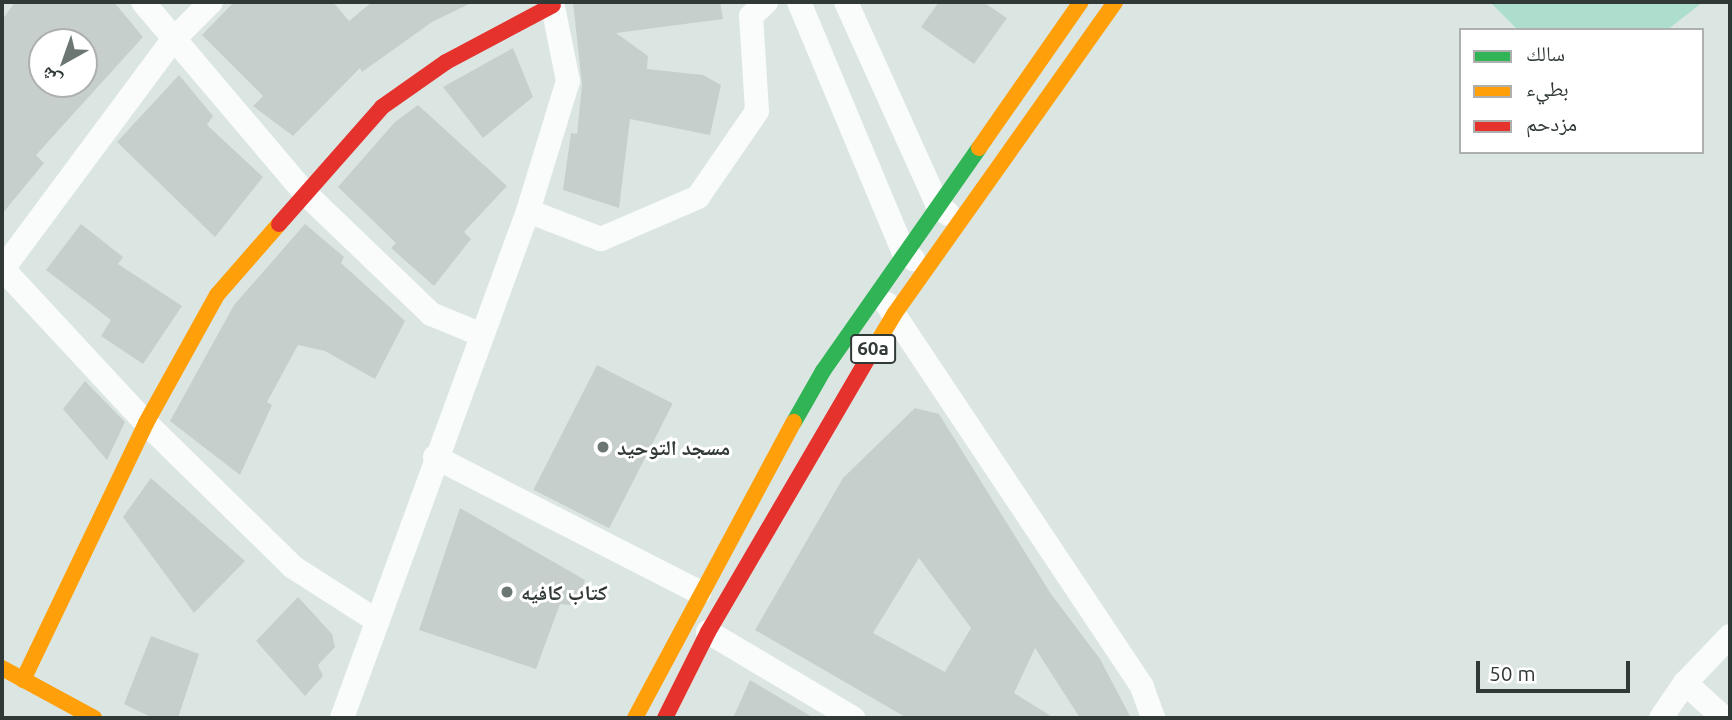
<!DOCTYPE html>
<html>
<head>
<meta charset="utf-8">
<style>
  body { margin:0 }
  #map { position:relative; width:1732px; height:720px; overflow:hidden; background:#dbe6e3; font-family:Ubuntu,"Noto Naskh Arabic",sans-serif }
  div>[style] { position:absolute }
  .green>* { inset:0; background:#acddcd }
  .building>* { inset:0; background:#c6cfcc; transform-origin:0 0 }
  .street>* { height:24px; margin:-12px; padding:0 12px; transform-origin:12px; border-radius:12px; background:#fafbfb }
  .fast>* { height:16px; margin:-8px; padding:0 8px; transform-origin:8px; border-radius:8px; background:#30b455 }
  .slow>* { height:16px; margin:-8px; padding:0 8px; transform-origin:8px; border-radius:8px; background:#ff9f0a }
  .jam>* { height:16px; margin:-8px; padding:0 8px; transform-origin:8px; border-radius:8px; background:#e5322d }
  .dots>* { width:19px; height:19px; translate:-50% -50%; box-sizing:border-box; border:4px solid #fff; border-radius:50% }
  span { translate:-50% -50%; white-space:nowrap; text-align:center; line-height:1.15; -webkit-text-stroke:6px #fff; paint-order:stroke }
  .shield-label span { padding:2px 5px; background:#fff; border:2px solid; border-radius:5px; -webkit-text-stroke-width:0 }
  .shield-label { font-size:19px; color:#313936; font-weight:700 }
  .poi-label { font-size:21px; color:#313936; font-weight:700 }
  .left { translate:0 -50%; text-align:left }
  .frame { position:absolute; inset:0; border:4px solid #313936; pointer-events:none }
  .legend { position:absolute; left:1459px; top:28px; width:245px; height:126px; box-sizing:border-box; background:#fff; border:2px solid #adb0af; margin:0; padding:9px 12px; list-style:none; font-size:21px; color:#313936 }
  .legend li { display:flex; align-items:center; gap:14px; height:35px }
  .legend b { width:35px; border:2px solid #adb0af }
  .north { position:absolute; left:28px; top:28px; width:70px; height:70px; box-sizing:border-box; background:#fff; border:2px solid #adb0af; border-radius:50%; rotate:220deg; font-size:19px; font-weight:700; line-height:28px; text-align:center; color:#313936 }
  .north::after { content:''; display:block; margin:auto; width:24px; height:32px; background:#6c7673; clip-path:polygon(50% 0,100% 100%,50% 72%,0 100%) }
  .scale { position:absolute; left:1476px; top:661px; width:154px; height:32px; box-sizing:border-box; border:4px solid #313936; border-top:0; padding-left:9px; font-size:21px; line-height:24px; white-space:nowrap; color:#313936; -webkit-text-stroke:5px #fff; paint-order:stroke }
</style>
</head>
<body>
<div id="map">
  <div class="green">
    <div style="clip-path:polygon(1490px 2px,1703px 2px,1667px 30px,1518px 30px)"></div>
  </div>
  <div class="building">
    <div style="clip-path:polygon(evenodd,15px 2px,114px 2px,143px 37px,36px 155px,44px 163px,2px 214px,2px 20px,15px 2px,42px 42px,84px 42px,84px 84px,42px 84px,42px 74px,28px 60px,42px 42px)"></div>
    <div style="clip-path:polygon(234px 2px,333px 2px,349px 21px,372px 2px,473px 2px,432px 22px,362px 72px,360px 68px,293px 136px,253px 106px,263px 96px,202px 35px)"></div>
    <div style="clip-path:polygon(573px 2px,720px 2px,723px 19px,616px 33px,648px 56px,647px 69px,703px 75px,721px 85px,710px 135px,630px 119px,619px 208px,563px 190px,571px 133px,577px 134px,582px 85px)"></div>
    <div style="clip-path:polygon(939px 2px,983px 2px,1007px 18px,974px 64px,921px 27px)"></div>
    <div style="clip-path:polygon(513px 48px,533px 97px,483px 138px,443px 87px)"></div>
    <div style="clip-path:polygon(179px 75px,213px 116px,207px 125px,263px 177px,215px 237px,117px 142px)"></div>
    <div style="clip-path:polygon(418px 105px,507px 186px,464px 232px,471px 239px,434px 286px,391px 248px,396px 243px,338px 187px,395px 122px)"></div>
    <div style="clip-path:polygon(81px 224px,123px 257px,118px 264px,182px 306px,143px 364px,101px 336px,111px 320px,46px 270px)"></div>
    <div style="clip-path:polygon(305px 224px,344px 257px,341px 263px,405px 321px,375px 379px,325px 351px,298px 345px,267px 402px,272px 405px,240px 475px,170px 421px,234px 305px)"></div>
    <div style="left:597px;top:365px;width:85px;height:140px;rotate:27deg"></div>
    <div style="clip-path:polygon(85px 381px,125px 422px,107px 460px,63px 409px)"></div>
    <div style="clip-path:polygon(evenodd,915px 408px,939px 414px,1051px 594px,1100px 659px,1131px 718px,1080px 718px,1035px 648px,1014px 693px,1054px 718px,907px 718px,755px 630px,843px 478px,915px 408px,919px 558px,971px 628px,945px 672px,873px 633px,919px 558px)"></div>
    <div style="clip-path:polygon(151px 478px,245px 561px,194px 613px,123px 517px)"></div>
    <div style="clip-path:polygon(460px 508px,585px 580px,578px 606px,560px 604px,536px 669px,419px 630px)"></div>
    <div style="clip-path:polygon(298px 597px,332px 634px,335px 647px,318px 665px,323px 676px,305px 696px,256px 641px)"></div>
    <div style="clip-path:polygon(151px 636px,199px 654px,178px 718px,153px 718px,124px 704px)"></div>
    <div style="clip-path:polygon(750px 680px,814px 718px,733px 718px)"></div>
  </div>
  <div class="street">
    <div style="left:143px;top:2px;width:250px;rotate:49.7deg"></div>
    <div style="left:305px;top:193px;width:175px;rotate:43.8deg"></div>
    <div style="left:431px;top:314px;width:55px;rotate:22.4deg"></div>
    <div style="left:799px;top:2px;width:270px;rotate:67.3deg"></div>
    <div style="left:903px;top:251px;width:13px;rotate:39deg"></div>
    <div style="left:846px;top:2px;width:222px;rotate:65.7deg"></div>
    <div style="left:937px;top:204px;width:15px;rotate:42deg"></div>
    <div style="left:528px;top:211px;width:78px;rotate:21deg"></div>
    <div style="left:601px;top:239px;width:106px;rotate:-23.4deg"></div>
    <div style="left:698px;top:197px;width:104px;rotate:-55.5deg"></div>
    <div style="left:757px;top:111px;width:95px;rotate:-93.6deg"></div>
    <div style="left:751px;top:16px;width:21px;rotate:-43deg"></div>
    <div style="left:2px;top:268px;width:212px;rotate:47.1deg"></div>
    <div style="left:146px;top:423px;width:206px;rotate:44.4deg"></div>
    <div style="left:293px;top:567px;width:100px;rotate:32.7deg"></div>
    <div style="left:2px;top:270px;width:285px;rotate:-53.4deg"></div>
    <div style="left:172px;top:41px;width:55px;rotate:-45deg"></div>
    <div style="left:887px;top:304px;width:460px;rotate:56.3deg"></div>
    <div style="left:1142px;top:687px;width:33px;rotate:70deg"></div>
    <div style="left:435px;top:457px;width:297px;rotate:27.1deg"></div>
    <div style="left:708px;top:632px;width:169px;rotate:30.7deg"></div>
    <div style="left:1685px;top:683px;width:52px;rotate:41.9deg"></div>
    <div style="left:342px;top:718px;width:540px;rotate:-69.85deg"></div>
    <div style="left:528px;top:211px;width:136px;rotate:-72.9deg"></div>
    <div style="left:568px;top:81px;width:81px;rotate:-101.4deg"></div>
    <div style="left:1661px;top:718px;width:42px;rotate:-55.6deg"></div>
    <div style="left:1685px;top:683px;width:65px;rotate:-46.2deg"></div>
  </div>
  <div class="fast">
    <div style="left:794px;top:422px;width:59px;rotate:-60.4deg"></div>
    <div style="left:823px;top:371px;width:272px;rotate:-55deg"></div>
  </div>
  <div class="slow">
    <div style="left:979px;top:148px;width:178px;rotate:-55.1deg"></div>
    <div style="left:868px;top:358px;width:52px;rotate:-59deg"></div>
    <div style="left:895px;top:313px;width:381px;rotate:-54.7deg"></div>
    <div style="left:2px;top:668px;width:105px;rotate:28.5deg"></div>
    <div style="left:23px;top:680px;width:285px;rotate:-64.4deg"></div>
    <div style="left:146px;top:423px;width:146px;rotate:-61deg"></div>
    <div style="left:217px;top:295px;width:94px;rotate:-48.9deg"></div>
    <div style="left:635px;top:718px;width:336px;rotate:-61.8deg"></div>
  </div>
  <div class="jam">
    <div style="left:279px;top:224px;width:156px;rotate:-48.6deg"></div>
    <div style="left:382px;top:107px;width:78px;rotate:-35.1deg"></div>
    <div style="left:446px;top:62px;width:121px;rotate:-28deg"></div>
    <div style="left:665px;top:718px;width:96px;rotate:-63.4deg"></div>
    <div style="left:708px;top:632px;width:317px;rotate:-59.7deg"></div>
  </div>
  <div class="dots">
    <div style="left:603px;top:447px;background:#6c7673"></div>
    <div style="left:507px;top:592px;background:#6c7673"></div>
  </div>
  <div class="shield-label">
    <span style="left:873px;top:349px">60a</span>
  </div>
  <div class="poi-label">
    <span class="left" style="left:617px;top:447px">مسجد التوحيد</span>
    <span class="left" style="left:521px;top:592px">كتاب كافيه</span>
  </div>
  <div class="frame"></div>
  <ul class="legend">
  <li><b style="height:9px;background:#30b455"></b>سالك</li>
  <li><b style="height:9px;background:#ff9f0a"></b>بطيء</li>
  <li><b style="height:9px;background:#e5322d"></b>مزدحم</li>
  </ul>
  <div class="north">ش</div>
  <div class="scale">50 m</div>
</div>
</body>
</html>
